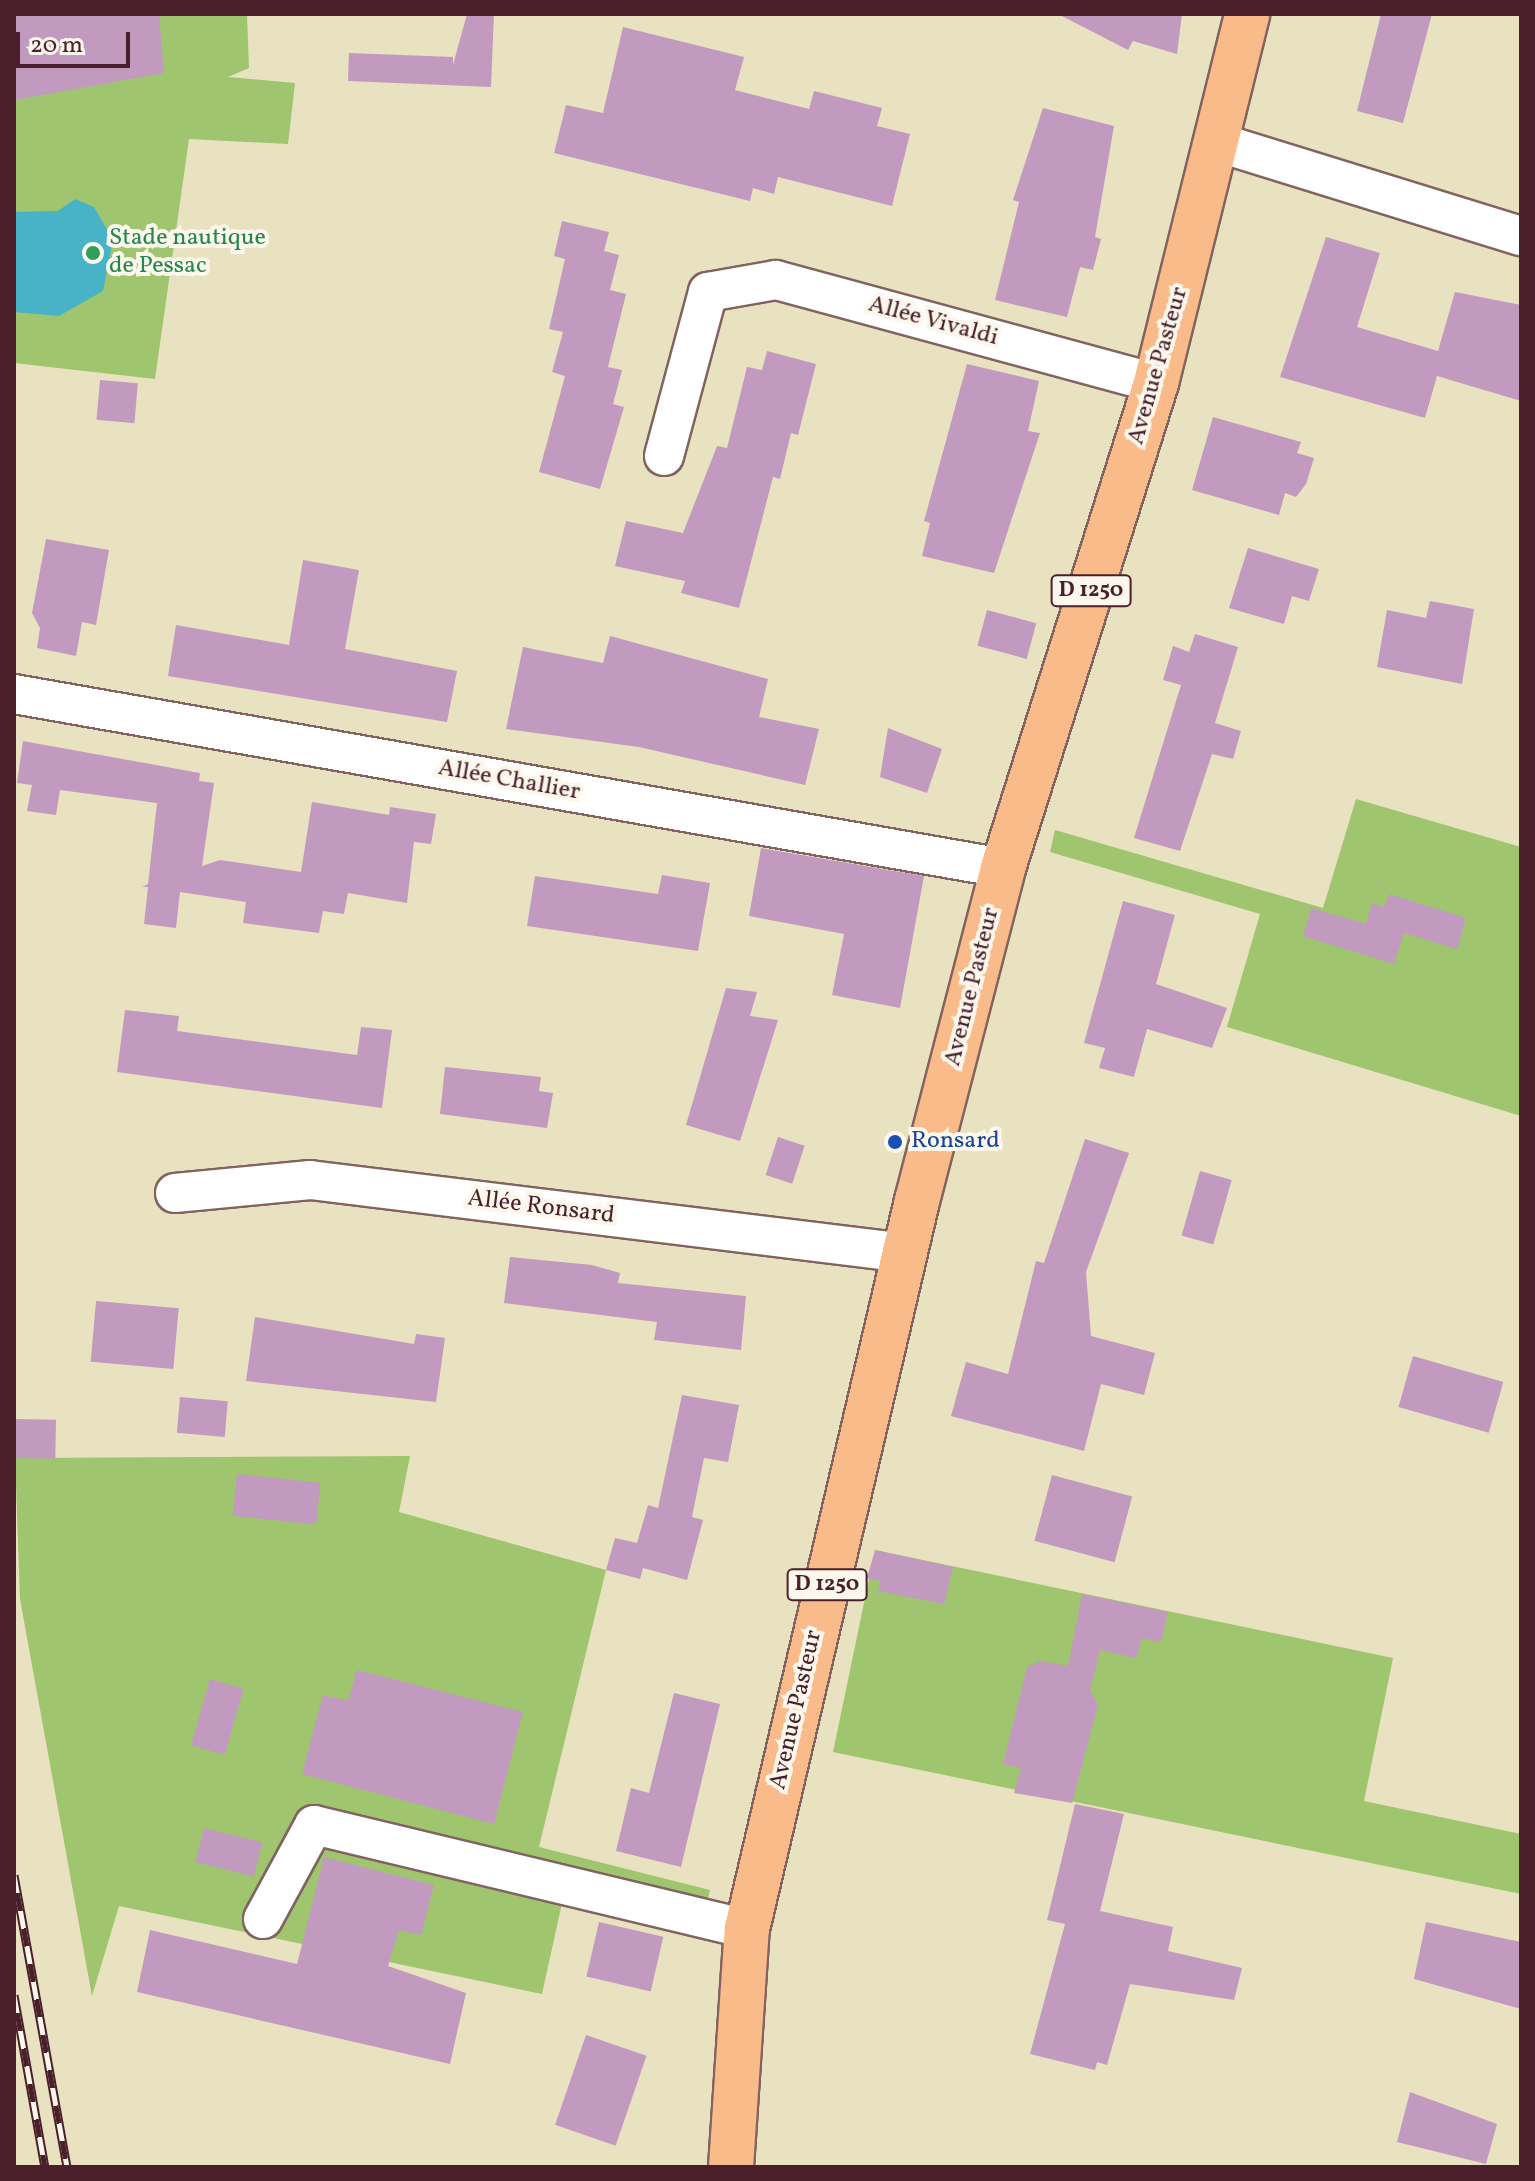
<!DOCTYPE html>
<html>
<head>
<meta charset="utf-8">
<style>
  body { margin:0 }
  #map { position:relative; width:1535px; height:2181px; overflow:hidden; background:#e9e2c0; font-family:Vollkorn,serif }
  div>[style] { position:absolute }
  .green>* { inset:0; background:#9fc56f }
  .water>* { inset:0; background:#48b2c7 }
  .building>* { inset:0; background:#c29abf; transform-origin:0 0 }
  .roads { filter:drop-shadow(2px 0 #82635f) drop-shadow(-2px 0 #82635f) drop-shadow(0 2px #82635f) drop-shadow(0 -2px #82635f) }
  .minor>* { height:38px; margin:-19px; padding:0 19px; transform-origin:19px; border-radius:19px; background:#fff }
  .major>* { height:44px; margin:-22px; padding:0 22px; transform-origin:22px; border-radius:22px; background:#fabb8b }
  .rail>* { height:9px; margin-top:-4.5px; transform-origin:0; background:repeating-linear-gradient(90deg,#fbf7ec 0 18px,#4a1f2b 0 36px); box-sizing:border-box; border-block:2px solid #4a1f2b }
  .dots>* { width:22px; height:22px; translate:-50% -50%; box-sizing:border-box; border:4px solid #fbf7ec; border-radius:50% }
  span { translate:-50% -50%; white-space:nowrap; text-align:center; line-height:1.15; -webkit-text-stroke:8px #fbf7ec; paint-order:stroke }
  .shield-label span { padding:2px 6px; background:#fbf7ec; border:2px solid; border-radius:6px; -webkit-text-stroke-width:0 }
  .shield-label { font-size:22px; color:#4a1f2b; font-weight:700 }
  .leisure-label { font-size:24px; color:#27864d }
  .left { translate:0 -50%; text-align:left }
  .street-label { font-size:24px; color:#4a1f2b }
  .transit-label { font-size:24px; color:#164399 }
  .frame { position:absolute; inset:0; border:16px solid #4a1f2b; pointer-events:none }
  .scale { position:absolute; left:16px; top:32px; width:114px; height:36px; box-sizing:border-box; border:4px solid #4a1f2b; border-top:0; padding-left:10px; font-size:24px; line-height:28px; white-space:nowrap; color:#4a1f2b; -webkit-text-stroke:6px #fbf7ec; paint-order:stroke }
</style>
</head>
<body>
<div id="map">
  <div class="green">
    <div style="clip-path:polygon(14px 14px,247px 14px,249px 68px,228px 77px,295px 83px,288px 144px,189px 139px,155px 379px,14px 363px)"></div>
    <div style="clip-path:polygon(1356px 799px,1521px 847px,1521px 1116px,1227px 1027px,1260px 914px,1050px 852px,1055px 830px,1323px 908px)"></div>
    <div style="clip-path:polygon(410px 1456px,399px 1512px,606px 1570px,539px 1847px,710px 1890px,702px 1926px,564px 1894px,542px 1994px,119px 1906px,92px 1996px,20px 1599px,15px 1458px)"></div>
    <div style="clip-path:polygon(875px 1550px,1393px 1658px,1364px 1801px,1521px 1834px,1521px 1894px,833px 1752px)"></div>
  </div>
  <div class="water">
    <div style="clip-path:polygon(75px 199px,94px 207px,113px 240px,103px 291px,59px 316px,14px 312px,14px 212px,58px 211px)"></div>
  </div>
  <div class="building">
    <div style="clip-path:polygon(14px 14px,159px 14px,164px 73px,14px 100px)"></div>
    <div style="clip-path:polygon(467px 14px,494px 14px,491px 87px,348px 81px,349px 53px,453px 57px,453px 65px)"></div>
    <div style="clip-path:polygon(1058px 14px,1182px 14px,1177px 54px,1133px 41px,1128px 50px)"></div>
    <div style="clip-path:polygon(1381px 14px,1432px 14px,1403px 123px,1357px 111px)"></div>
    <div style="clip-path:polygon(623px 27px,744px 57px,735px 90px,809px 109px,814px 91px,882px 108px,877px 126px,910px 134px,892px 206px,778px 177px,774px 194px,753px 188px,750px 201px,554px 153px,566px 105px,603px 113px)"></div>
    <div style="clip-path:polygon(1043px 108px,1114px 126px,1095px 237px,1101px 239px,1093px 270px,1080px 267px,1067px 317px,995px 300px,1019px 202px,1013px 200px)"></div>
    <div style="clip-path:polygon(562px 221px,609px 232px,604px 251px,619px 255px,610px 290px,626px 294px,608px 367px,622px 370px,613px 404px,624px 407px,600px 489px,539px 472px,565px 376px,552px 372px,563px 332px,549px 329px,565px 259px,554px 256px)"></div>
    <div style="clip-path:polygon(1326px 237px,1380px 253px,1357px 327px,1438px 351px,1455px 292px,1521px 305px,1521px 401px,1437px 376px,1425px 418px,1280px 377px)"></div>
    <div style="clip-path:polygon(767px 351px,816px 364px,798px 435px,791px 433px,780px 479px,773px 477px,739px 608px,681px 593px,685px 581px,615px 566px,626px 521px,683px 533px,717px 446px,727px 448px,747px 367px,762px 370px)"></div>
    <div style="clip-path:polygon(967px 364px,1039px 381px,1028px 431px,1040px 433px,994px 573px,922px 556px,930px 523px,924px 521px)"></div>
    <div style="left:100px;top:380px;width:38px;height:40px;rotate:5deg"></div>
    <div style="clip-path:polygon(1213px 417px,1301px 442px,1297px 453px,1314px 458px,1306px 484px,1296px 497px,1285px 493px,1279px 515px,1192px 490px)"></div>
    <div style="clip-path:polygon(46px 539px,109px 550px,96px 625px,82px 622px,76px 656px,37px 648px,40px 628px,32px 613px)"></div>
    <div style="clip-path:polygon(1248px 548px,1319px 569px,1309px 601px,1292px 596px,1284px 624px,1229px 608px)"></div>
    <div style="clip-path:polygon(303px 560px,359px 570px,345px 649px,457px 671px,447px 722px,168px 676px,176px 625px,289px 645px)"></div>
    <div style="clip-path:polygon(1430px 601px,1474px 609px,1462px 684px,1377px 667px,1387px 610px,1426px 618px)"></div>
    <div style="left:987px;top:610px;width:51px;height:37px;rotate:15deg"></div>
    <div style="clip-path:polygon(1195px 634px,1238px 647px,1215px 723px,1241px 731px,1233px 759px,1212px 754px,1180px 851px,1134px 838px,1181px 685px,1163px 680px,1173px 646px,1189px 652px)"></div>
    <div style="clip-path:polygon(610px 636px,768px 679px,759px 717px,819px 729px,805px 785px,639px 747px,506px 729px,523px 647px,603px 663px)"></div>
    <div style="clip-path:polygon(888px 728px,942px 749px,927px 793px,880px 777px)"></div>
    <div style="clip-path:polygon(23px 741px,200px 773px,199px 781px,214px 783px,202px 866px,220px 860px,301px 872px,312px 802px,389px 815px,390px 807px,436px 814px,431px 844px,414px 842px,407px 903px,348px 893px,344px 914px,323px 911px,319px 933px,243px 923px,246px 902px,180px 892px,176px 928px,144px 924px,148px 887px,142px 887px,148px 884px,157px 803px,60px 790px,56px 815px,27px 811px,32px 785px,17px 783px)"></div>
    <div style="clip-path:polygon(761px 848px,924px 876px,900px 1008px,832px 995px,844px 934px,749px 916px)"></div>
    <div style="clip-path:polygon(662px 875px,710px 883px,698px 951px,527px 926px,535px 876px,658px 894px)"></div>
    <div style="clip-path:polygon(1389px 894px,1466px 918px,1457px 949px,1404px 933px,1394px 964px,1303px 936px,1311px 908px,1366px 924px,1372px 903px,1384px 907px)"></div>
    <div style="clip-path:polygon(1123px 901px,1175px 915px,1156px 984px,1227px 1008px,1212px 1048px,1147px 1029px,1134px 1077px,1099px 1068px,1105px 1048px,1084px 1043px)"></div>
    <div style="clip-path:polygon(726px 988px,757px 992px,750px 1016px,778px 1020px,740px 1141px,686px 1125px)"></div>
    <div style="clip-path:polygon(125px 1010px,179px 1016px,177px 1031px,357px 1055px,361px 1027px,392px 1030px,382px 1108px,117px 1072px)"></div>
    <div style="clip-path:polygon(445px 1067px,541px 1077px,539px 1091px,553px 1093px,547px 1128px,440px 1114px)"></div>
    <div style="left:778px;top:1137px;width:28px;height:40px;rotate:18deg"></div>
    <div style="clip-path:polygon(1085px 1139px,1129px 1153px,1086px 1272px,1091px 1336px,1155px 1353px,1144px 1395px,1101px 1384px,1084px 1451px,951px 1416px,966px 1362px,1008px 1374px,1036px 1261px,1044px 1263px)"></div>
    <div style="left:1200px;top:1171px;width:33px;height:67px;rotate:16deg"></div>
    <div style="clip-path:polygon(510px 1257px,592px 1265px,620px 1273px,618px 1283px,746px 1296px,741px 1350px,654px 1340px,657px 1322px,504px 1303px)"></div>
    <div style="left:96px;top:1301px;width:83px;height:61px;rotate:5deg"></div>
    <div style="clip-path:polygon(255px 1317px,414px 1344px,416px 1334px,445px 1338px,436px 1402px,246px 1381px)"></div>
    <div style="left:1413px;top:1356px;width:94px;height:53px;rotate:16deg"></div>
    <div style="clip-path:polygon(682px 1395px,739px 1405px,728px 1462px,704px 1458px,692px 1517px,703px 1520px,687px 1580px,643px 1568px,640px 1579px,606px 1570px,615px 1538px,637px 1543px,648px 1505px,658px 1508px)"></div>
    <div style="left:180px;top:1397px;width:48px;height:36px;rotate:5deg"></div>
    <div style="left:14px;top:1419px;width:42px;height:39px;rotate:1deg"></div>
    <div style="left:237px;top:1474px;width:84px;height:42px;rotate:6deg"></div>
    <div style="left:1052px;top:1475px;width:83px;height:68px;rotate:15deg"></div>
    <div style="clip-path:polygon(875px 1550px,953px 1567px,944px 1604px,878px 1591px,880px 1581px,867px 1578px)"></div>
    <div style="clip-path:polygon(1082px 1594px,1168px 1612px,1161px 1642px,1142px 1638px,1136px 1658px,1100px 1650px,1090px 1690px,1098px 1705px,1072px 1803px,1014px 1793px,1021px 1768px,1003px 1764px,1027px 1667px,1041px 1661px,1068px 1666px)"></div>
    <div style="clip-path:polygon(357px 1670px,523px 1712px,494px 1824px,302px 1774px,323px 1695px,348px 1701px)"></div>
    <div style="left:210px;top:1679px;width:35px;height:69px;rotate:16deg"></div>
    <div style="clip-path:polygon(674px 1693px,720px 1704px,681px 1867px,616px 1851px,631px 1788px,649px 1793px)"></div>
    <div style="clip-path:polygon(1075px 1804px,1124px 1814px,1100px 1911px,1173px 1927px,1168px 1951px,1242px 1968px,1234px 2000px,1130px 1984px,1107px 2065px,1097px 2062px,1095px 2070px,1030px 2054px,1065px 1924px,1047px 1920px)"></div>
    <div style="left:204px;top:1828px;width:60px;height:35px;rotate:14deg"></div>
    <div style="clip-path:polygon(324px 1857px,434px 1885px,421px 1935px,399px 1930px,388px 1966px,466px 1993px,450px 2064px,137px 1992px,150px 1930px,297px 1964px)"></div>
    <div style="left:599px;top:1922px;width:66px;height:56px;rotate:13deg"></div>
    <div style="clip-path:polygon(1426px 1922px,1521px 1942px,1521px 2009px,1414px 1979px)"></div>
    <div style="left:586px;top:2035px;width:64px;height:95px;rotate:19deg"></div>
    <div style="clip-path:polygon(1410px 2092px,1497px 2124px,1486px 2164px,1397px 2142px)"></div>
  </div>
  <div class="roads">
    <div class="minor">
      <div style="left:1220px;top:143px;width:315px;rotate:17.2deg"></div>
      <div style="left:664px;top:456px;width:170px;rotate:-75deg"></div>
      <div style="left:708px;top:292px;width:69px;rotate:-10deg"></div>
      <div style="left:776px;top:280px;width:394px;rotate:15.2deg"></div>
      <div style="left:14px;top:694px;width:1004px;rotate:9.98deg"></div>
      <div style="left:175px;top:1193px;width:136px;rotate:-5.5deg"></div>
      <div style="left:310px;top:1180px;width:599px;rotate:6.99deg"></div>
      <div style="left:263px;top:1919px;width:107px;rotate:-61.5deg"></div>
      <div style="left:314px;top:1825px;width:445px;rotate:13.5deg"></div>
    </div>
    <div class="major">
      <div style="left:731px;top:2167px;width:239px;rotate:-86.2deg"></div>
      <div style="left:747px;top:1929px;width:748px;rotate:-76.86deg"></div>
      <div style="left:917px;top:1201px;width:344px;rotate:-75.5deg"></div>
      <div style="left:1003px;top:868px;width:509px;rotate:-72.49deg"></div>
      <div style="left:1156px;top:383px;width:380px;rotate:-76.1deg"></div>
    </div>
  </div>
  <div class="rail">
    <div style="left:14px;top:1875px;width:297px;rotate:79.7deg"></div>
    <div style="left:14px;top:1995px;width:175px;rotate:79.8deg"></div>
  </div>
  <div class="dots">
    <div style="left:93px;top:253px;background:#2e9e5b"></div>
    <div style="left:895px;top:1142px;background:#1a4fb4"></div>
  </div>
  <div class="shield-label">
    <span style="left:1091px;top:591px">D 1250</span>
    <span style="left:827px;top:1585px">D 1250</span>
  </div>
  <div class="leisure-label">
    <span class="left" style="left:109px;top:253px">Stade nautique<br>de Pessac</span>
  </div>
  <div class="street-label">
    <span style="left:933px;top:322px;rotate:15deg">Allée Vivaldi</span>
    <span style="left:1159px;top:366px;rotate:-74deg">Avenue Pasteur</span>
    <span style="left:509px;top:781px;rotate:10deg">Allée Challier</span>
    <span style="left:973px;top:987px;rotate:-76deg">Avenue Pasteur</span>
    <span style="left:541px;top:1208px;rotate:7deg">Allée Ronsard</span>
    <span style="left:797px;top:1710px;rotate:-77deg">Avenue Pasteur</span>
  </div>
  <div class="transit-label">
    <span class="left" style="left:911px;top:1142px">Ronsard</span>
  </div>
  <div class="frame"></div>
  <div class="scale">20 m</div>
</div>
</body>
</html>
